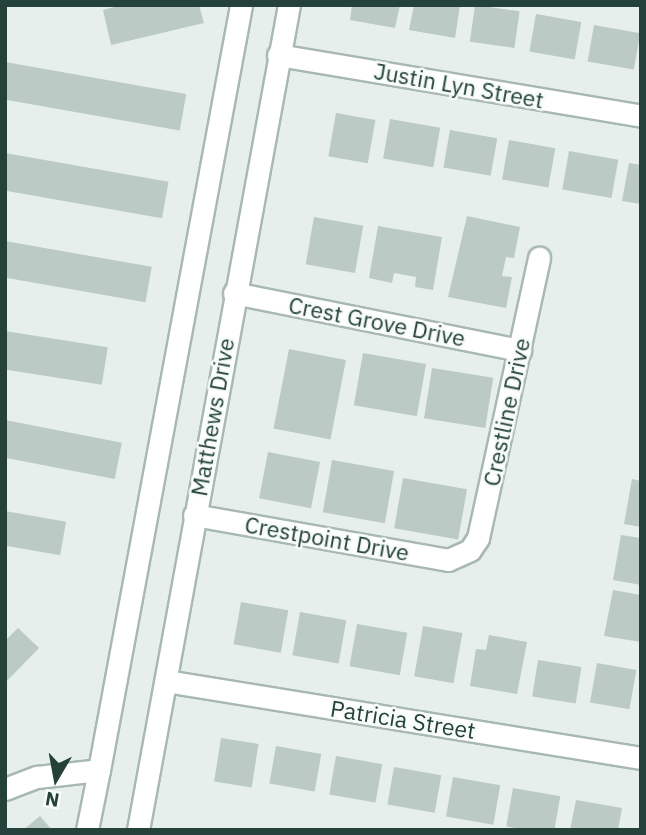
<!DOCTYPE html>
<html>
<head>
<meta charset="utf-8">
<style>
  body { margin:0 }
  #map { position:relative; width:646px; height:835px; overflow:hidden; background:#e6efeb; font-family:"IBM Plex Sans",sans-serif }
  div>[style] { position:absolute }
  .building>* { inset:0; background:#bbcac4; transform-origin:0 0 }
  .roads { filter:drop-shadow(2px 0 #a8b8b2) drop-shadow(-2px 0 #a8b8b2) drop-shadow(0 2px #a8b8b2) drop-shadow(0 -2px #a8b8b2) }
  .minor>* { height:21px; margin:-10.5px; padding:0 10.5px; transform-origin:10.5px; border-radius:10.5px; background:#fff }
  span { translate:-50% -50%; white-space:nowrap; text-align:center; line-height:1.15; -webkit-text-stroke:5px #f7fbf9; paint-order:stroke }
  .street-label { font-size:23px; color:#24423a }
  .frame { position:absolute; inset:0; border:7px solid #24423a; pointer-events:none }
  .north { position:absolute; left:21px; top:744px; width:70px; height:70px; -webkit-text-stroke:5px #f7fbf9; paint-order:stroke; rotate:190deg; font-size:19px; font-weight:700; line-height:28px; text-align:center; color:#24423a }
  .north::after { content:''; display:block; margin:auto; width:24px; height:32px; background:#24423a; clip-path:polygon(50% 0,100% 100%,50% 72%,0 100%) }
</style>
</head>
<body>
<div id="map">
  <div class="building">
    <div style="clip-path:polygon(122px 5px,199px 5px,204px 23px,111px 45px,103px 10px)"></div>
    <div style="clip-path:polygon(352px 5px,400px 5px,395px 28px,350px 20px)"></div>
    <div style="clip-path:polygon(414px 5px,460px 5px,455px 38px,409px 30px)"></div>
    <div style="left:475px;top:5px;width:45px;height:37px;rotate:8deg"></div>
    <div style="left:536px;top:14px;width:46px;height:38px;rotate:10deg"></div>
    <div style="left:594px;top:25px;width:47px;height:37px;rotate:10deg"></div>
    <div style="left:5px;top:62px;width:184px;height:37px;rotate:10deg"></div>
    <div style="left:336px;top:113px;width:40px;height:44px;rotate:10deg"></div>
    <div style="left:390px;top:119px;width:51px;height:40px;rotate:10deg"></div>
    <div style="left:450px;top:130px;width:48px;height:38px;rotate:10deg"></div>
    <div style="left:509px;top:140px;width:47px;height:40px;rotate:10deg"></div>
    <div style="left:569px;top:151px;width:50px;height:39px;rotate:10deg"></div>
    <div style="left:5px;top:153px;width:166px;height:37px;rotate:10deg"></div>
    <div style="clip-path:polygon(629px 163px,641px 165px,641px 204px,622px 201px)"></div>
    <div style="clip-path:polygon(467px 216px,520px 227px,514px 258px,506px 257px,502px 276px,512px 277px,506px 308px,448px 297px)"></div>
    <div style="left:314px;top:217px;width:50px;height:48px;rotate:10deg"></div>
    <div style="clip-path:polygon(378px 226px,442px 237px,433px 290px,415px 287px,416px 277px,394px 273px,392px 283px,369px 278px)"></div>
    <div style="left:5px;top:241px;width:149px;height:36px;rotate:10deg"></div>
    <div style="left:5px;top:331px;width:104px;height:38px;rotate:9deg"></div>
    <div style="left:289px;top:349px;width:58px;height:81px;rotate:11deg"></div>
    <div style="left:363px;top:353px;width:64px;height:53px;rotate:10deg"></div>
    <div style="left:432px;top:368px;width:62px;height:51px;rotate:9deg"></div>
    <div style="left:5px;top:420px;width:119px;height:37px;rotate:11deg"></div>
    <div style="left:268px;top:452px;width:53px;height:47px;rotate:11deg"></div>
    <div style="left:332px;top:460px;width:63px;height:53px;rotate:10deg"></div>
    <div style="left:403px;top:478px;width:65px;height:51px;rotate:10deg"></div>
    <div style="clip-path:polygon(632px 479px,641px 481px,641px 527px,624px 524px)"></div>
    <div style="left:5px;top:511px;width:62px;height:34px;rotate:10deg"></div>
    <div style="clip-path:polygon(621px 535px,641px 538px,641px 585px,613px 580px)"></div>
    <div style="clip-path:polygon(613px 590px,641px 595px,641px 642px,604px 636px)"></div>
    <div style="left:241px;top:602px;width:48px;height:43px;rotate:10deg"></div>
    <div style="left:300px;top:612px;width:47px;height:44px;rotate:10deg"></div>
    <div style="left:357px;top:624px;width:51px;height:43px;rotate:10deg"></div>
    <div style="left:423px;top:626px;width:40px;height:51px;rotate:10deg"></div>
    <div style="clip-path:polygon(18px 628px,39px 648px,5px 683px,5px 641px)"></div>
    <div style="clip-path:polygon(489px 635px,527px 642px,517px 694px,470px 686px,476px 649px,486px 650px)"></div>
    <div style="left:538px;top:660px;width:44px;height:37px;rotate:9deg"></div>
    <div style="left:597px;top:663px;width:40px;height:40px;rotate:10deg"></div>
    <div style="left:221px;top:738px;width:38px;height:44px;rotate:9deg"></div>
    <div style="left:276px;top:746px;width:46px;height:38px;rotate:10deg"></div>
    <div style="left:336px;top:756px;width:47px;height:39px;rotate:10deg"></div>
    <div style="left:394px;top:767px;width:48px;height:38px;rotate:10deg"></div>
    <div style="left:453px;top:777px;width:48px;height:40px;rotate:10deg"></div>
    <div style="left:513px;top:788px;width:48px;height:39px;rotate:10deg"></div>
    <div style="clip-path:polygon(576px 800px,622px 808px,618px 830px,570px 830px)"></div>
    <div style="clip-path:polygon(40px 816px,52px 830px,23px 830px)"></div>
  </div>
  <div class="roads">
    <div class="minor">
      <div style="left:278px;top:55px;width:368px;rotate:9.5deg"></div>
      <div style="left:234px;top:293px;width:292px;rotate:11.3deg"></div>
      <div style="left:194px;top:515px;width:258px;rotate:10deg"></div>
      <div style="left:448px;top:560px;width:24px;rotate:-24deg"></div>
      <div style="left:470px;top:550px;width:14px;rotate:-56deg"></div>
      <div style="left:478px;top:538px;width:287px;rotate:-77.7deg"></div>
      <div style="left:166px;top:681px;width:481px;rotate:9.2deg"></div>
      <div style="left:99px;top:770px;width:778px;rotate:-79.48deg"></div>
      <div style="left:5px;top:789px;width:34px;rotate:-21deg"></div>
      <div style="left:37px;top:777px;width:62px;rotate:-6.4deg"></div>
      <div style="left:99px;top:770px;width:61px;rotate:101.3deg"></div>
      <div style="left:138px;top:830px;width:839px;rotate:-79.63deg"></div>
    </div>
  </div>
  <div class="street-label">
    <span style="left:459px;top:85px;rotate:10deg">Justin Lyn Street</span>
    <span style="left:377px;top:321px;rotate:11deg">Crest Grove Drive</span>
    <span style="left:506px;top:412px;rotate:-78deg">Crestline Drive</span>
    <span style="left:212px;top:417px;rotate:-80deg">Matthews Drive</span>
    <span style="left:327px;top:538px;rotate:10deg">Crestpoint Drive</span>
    <span style="left:403px;top:719px;rotate:9deg">Patricia Street</span>
  </div>
  <div class="frame"></div>
  <div class="north">N</div>
</div>
</body>
</html>
